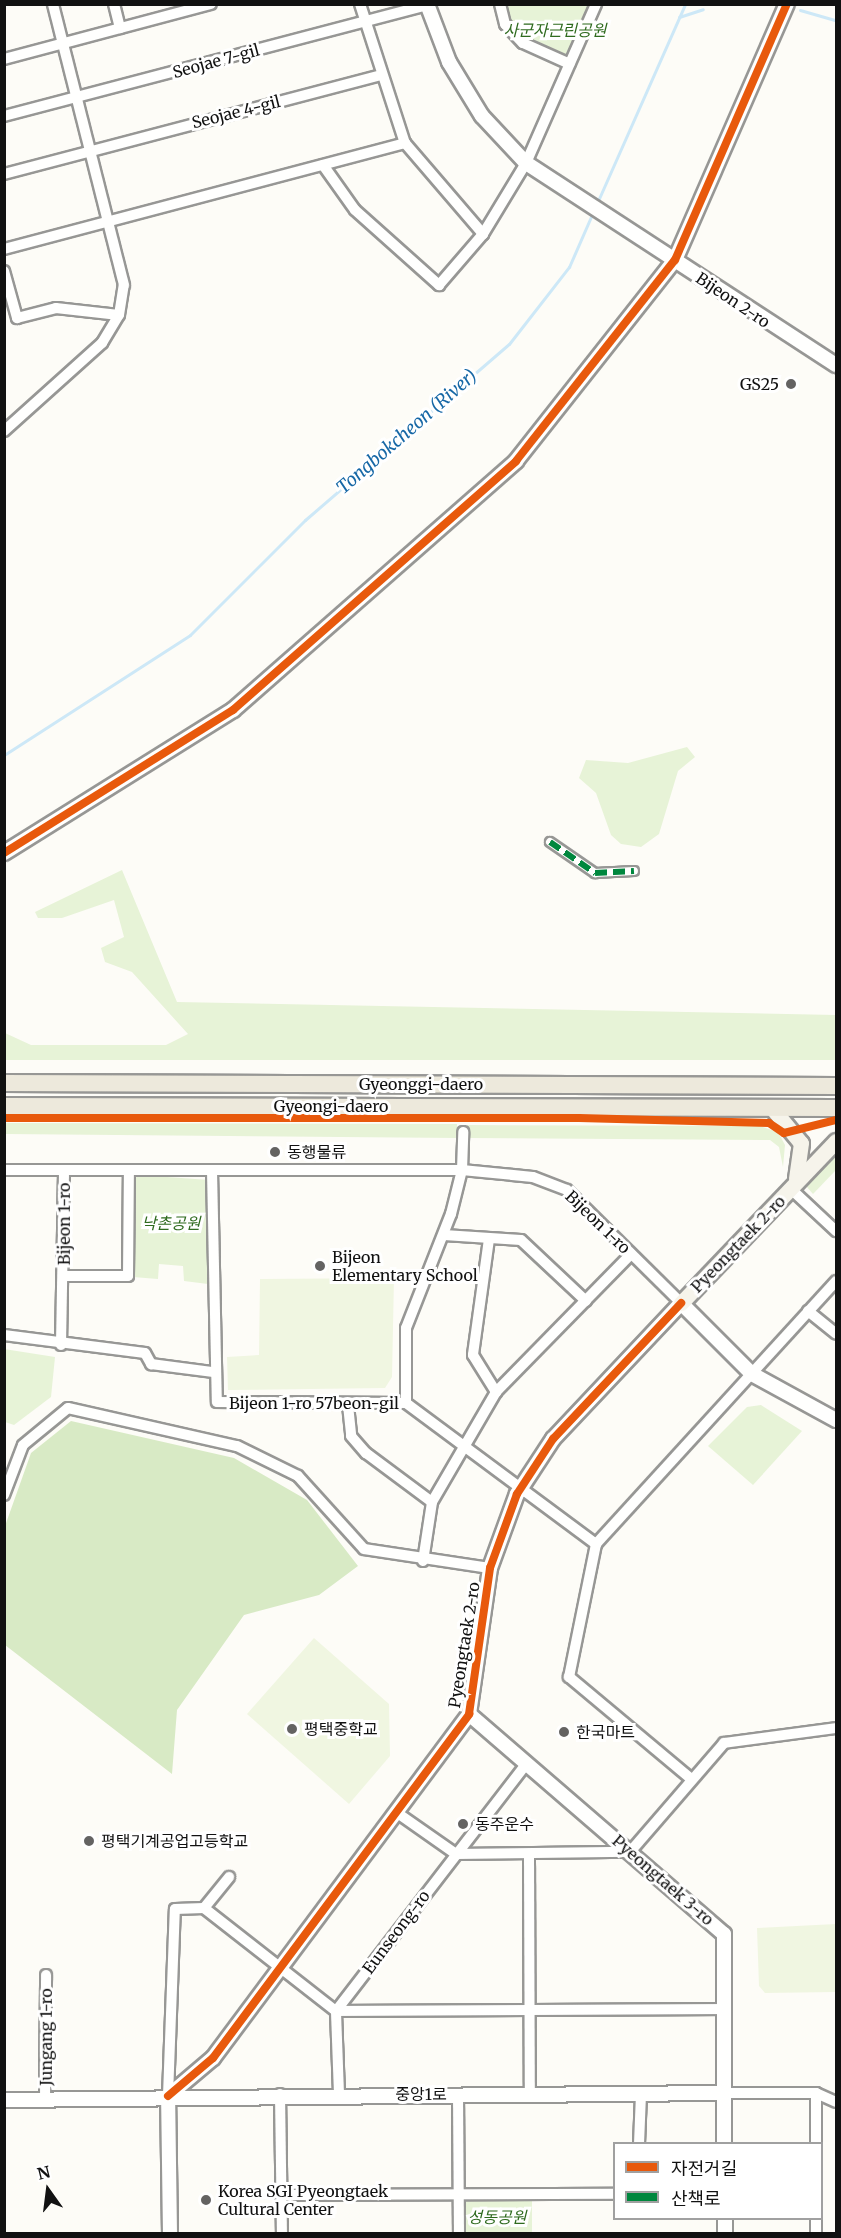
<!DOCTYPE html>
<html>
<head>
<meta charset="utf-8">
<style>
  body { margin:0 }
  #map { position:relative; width:841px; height:2238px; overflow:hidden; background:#fdfcf7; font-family:Merriweather,"Noto Sans KR",serif }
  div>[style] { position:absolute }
  .green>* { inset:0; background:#e7f3d7; transform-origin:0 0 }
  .forest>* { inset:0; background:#d8eac5 }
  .pitch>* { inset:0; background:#f0f6e1 }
  .stream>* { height:3px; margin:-1.5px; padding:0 1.5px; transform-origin:1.5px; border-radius:1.5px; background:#cde8f7 }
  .roads { filter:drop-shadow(2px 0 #979795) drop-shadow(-2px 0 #979795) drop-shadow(0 2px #979795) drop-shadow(0 -2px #979795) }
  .pedestrian>* { height:8px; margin:-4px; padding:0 4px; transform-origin:4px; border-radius:4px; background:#fffffe }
  .minor>* { height:10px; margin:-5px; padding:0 5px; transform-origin:5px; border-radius:5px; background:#fffffe }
  .tertiary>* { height:14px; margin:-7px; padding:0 7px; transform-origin:7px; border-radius:7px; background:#fffffe }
  .secondary>* { height:15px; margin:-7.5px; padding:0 7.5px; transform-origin:7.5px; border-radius:7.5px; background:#f6f4eb }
  .primary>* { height:16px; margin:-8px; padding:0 8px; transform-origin:8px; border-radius:8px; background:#ede9dc }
  .quiet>* { height:6px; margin-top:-3px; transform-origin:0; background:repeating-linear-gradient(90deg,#00873e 0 12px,transparent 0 18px) }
  .cycleway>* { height:8px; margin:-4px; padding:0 4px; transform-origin:4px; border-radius:4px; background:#e8590c }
  .dots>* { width:16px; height:16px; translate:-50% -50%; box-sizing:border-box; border:3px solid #fff; border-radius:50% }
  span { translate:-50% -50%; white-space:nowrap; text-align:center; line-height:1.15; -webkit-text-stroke:6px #fff; paint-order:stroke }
  .park-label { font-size:16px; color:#2f6b1f; font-style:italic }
  .street-label { font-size:16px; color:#111 }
  .poi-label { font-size:16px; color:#111 }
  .right { translate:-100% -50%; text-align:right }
  .left { translate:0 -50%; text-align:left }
  .water-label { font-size:18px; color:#1768a6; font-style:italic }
  .frame { position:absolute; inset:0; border:6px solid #111; pointer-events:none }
  .legend { position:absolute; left:613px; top:2142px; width:210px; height:78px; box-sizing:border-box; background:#fff; border:2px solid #a0a0a0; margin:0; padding:8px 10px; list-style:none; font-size:18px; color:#111 }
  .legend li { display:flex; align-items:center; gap:12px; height:30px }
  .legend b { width:30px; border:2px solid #a0a0a0 }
  .north { position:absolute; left:18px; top:2160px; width:60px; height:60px; -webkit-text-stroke:4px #fff; paint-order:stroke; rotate:346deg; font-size:16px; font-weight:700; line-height:24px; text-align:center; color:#111 }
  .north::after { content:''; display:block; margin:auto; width:21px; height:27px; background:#111; clip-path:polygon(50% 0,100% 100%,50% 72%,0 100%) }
</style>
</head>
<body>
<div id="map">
  <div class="green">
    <div style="clip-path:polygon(500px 5px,596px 5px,570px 64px,523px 43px,505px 24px)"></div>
    <div style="clip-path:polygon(687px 747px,695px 757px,678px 771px,659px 834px,641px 847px,621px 844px,611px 835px,596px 793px,579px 778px,586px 760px,628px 763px)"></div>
    <div style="clip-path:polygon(122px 870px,177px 1002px,836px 1015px,836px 1060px,5px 1060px,5px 1033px,31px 1045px,166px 1045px,188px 1034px,132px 972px,105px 962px,101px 948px,124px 937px,114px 900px,62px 918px,38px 918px,35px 912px)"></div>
    <div style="clip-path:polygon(5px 1123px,457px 1124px,457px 1138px,5px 1134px)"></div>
    <div style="clip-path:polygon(467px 1125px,760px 1126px,778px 1132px,785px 1145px,783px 1167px,779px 1147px,770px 1140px,467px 1138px)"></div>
    <div style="clip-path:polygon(836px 1154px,836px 1170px,813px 1194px,806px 1186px)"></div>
    <div style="clip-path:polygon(139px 1175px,209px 1180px,208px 1284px,184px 1281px,183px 1266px,159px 1264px,158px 1279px,133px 1277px,132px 1181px)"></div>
    <div style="clip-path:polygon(4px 1349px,55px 1357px,51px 1397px,14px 1425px,5px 1422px)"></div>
    <div style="clip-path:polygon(761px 1405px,802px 1431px,753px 1485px,708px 1446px,747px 1407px)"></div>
    <div style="left:532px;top:2200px;width:33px;height:70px;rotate:90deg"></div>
  </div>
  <div class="forest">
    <div style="clip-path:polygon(71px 1421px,234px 1458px,307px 1500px,358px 1566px,319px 1595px,244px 1615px,177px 1710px,172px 1774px,5px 1645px,5px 1526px,31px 1453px)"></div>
  </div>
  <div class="pitch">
    <div style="clip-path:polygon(394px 1278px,392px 1377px,385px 1388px,228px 1390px,227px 1357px,259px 1355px,260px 1279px)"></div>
    <div style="clip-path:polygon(314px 1638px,389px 1704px,390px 1756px,349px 1804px,247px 1714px)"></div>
    <div style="clip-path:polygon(836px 1924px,836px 1992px,765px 1993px,759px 1986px,757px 1928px)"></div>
  </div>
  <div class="stream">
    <div style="left:800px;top:10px;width:37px;rotate:16deg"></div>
    <div style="left:679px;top:17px;width:25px;rotate:-18deg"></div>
    <div style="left:597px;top:203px;width:218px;rotate:-66.1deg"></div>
    <div style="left:4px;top:755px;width:221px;rotate:-32.8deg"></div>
    <div style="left:190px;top:635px;width:163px;rotate:-45deg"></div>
    <div style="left:305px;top:520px;width:269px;rotate:-40.8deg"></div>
    <div style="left:509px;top:344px;width:98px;rotate:-52.1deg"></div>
    <div style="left:569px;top:267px;width:60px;rotate:-66.4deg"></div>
  </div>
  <div class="roads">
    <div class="pedestrian">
      <div style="left:550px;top:842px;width:55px;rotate:34.6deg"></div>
      <div style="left:595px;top:873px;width:39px;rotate:-3deg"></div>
    </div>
    <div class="minor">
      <div style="left:114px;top:4px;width:25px;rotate:76deg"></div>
      <div style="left:360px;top:4px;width:146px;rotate:72.1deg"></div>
      <div style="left:405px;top:143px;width:120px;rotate:49.4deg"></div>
      <div style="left:500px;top:4px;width:21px;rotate:76deg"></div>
      <div style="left:505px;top:24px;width:26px;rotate:47deg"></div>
      <div style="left:523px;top:43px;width:51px;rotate:24.1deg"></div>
      <div style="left:4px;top:59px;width:214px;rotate:-14.9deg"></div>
      <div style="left:4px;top:116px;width:441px;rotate:-14.7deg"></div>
      <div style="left:323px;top:165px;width:55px;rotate:54.6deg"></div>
      <div style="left:355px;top:210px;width:113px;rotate:41.8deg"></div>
      <div style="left:439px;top:285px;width:67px;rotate:-49.2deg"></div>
      <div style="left:483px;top:234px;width:83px;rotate:-58.8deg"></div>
      <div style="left:526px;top:163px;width:174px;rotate:-66.2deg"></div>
      <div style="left:4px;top:174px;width:390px;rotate:-14.7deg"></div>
      <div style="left:4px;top:249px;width:415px;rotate:-14.8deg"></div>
      <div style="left:4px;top:271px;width:49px;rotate:74.5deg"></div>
      <div style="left:17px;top:318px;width:40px;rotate:-14.4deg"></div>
      <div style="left:56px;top:308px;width:63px;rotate:6.3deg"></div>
      <div style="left:4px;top:431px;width:132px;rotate:-41.9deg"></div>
      <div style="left:102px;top:343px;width:33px;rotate:-59deg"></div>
      <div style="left:119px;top:315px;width:30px;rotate:-81deg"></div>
      <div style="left:124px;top:285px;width:290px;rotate:-104.2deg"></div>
      <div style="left:4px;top:1170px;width:458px"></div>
      <div style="left:462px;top:1170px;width:71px;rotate:5.6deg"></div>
      <div style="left:533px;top:1177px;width:36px;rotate:21deg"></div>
      <div style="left:567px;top:1190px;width:161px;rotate:44.7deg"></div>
      <div style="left:212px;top:1171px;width:231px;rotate:88.8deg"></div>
      <div style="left:217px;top:1402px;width:189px;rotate:0.3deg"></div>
      <div style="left:406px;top:1403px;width:237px;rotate:36.6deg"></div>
      <div style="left:791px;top:1189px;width:62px;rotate:43deg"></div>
      <div style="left:444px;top:1235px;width:77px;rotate:3.7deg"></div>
      <div style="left:521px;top:1240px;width:89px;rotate:43.2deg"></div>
      <div style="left:489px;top:1239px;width:117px;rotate:97.9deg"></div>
      <div style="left:473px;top:1355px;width:44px;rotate:58.1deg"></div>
      <div style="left:64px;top:1276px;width:64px"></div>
      <div style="left:128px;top:1276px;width:105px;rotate:-89.5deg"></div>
      <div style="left:808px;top:1311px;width:36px;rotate:39deg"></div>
      <div style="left:4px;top:1335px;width:142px;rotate:7.3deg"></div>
      <div style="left:145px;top:1353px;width:13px;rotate:61deg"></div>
      <div style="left:151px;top:1364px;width:63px;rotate:7.4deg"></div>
      <div style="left:61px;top:1345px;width:174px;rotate:-89deg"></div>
      <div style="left:406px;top:1403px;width:75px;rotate:-90deg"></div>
      <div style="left:406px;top:1328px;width:123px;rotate:-68.5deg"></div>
      <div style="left:451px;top:1214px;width:45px;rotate:-76deg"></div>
      <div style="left:462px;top:1170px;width:38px;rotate:-88deg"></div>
      <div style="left:348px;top:1405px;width:31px;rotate:84deg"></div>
      <div style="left:351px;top:1436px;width:23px;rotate:49deg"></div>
      <div style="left:366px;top:1453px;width:82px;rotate:36.6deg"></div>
      <div style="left:4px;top:1495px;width:53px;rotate:-69.2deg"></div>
      <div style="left:23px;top:1445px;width:58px;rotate:-39.4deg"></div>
      <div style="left:68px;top:1408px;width:173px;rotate:12.7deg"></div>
      <div style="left:237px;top:1446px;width:68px;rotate:26.2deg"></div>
      <div style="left:298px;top:1476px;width:98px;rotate:47.9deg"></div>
      <div style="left:364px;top:1549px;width:127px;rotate:8.6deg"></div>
      <div style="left:423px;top:1561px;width:60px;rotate:-81.3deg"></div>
      <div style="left:432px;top:1502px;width:127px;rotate:-59.8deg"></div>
      <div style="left:496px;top:1392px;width:193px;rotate:-45.6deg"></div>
      <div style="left:690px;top:1778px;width:158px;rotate:-140.1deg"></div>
      <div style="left:569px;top:1677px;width:136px;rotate:-78.5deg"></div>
      <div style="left:596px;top:1544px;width:356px;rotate:-47.6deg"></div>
      <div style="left:396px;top:1812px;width:73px;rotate:35deg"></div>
      <div style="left:456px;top:1854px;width:174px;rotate:-0.7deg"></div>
      <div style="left:630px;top:1852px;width:144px;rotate:-49.2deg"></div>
      <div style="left:724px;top:1743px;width:113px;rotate:-7.6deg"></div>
      <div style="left:529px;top:1856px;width:238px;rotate:89.8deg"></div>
      <div style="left:204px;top:1908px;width:40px;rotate:-51deg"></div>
      <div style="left:724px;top:2093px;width:92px"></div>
      <div style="left:816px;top:2093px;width:22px;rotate:24deg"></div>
      <div style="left:816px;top:2093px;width:51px;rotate:90deg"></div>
      <div style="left:280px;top:2094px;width:140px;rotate:89.2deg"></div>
      <div style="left:339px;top:2094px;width:83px;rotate:-92.1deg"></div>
      <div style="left:336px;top:2011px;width:313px;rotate:-52.4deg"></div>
      <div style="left:458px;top:2094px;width:140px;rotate:89.6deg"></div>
      <div style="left:168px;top:2096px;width:187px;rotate:-87.9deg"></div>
      <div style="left:175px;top:1909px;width:29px;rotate:-2deg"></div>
      <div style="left:204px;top:1908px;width:167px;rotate:38deg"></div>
      <div style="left:336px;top:2011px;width:388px;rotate:-0.3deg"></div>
      <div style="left:45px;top:2099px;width:124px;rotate:-89.5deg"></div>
      <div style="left:639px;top:2144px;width:49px;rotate:-87.7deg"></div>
      <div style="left:283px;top:2195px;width:331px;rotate:-0.2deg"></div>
      <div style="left:816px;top:2218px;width:16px;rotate:90deg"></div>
    </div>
    <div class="tertiary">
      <div style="left:427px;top:4px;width:62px;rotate:69.2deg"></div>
      <div style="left:449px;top:62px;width:63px;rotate:58.6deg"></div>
      <div style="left:482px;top:116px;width:64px;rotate:46.9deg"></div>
      <div style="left:526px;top:163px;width:370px;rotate:33.1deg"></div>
      <div style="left:4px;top:853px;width:270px;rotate:-32deg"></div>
      <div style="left:233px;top:710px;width:377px;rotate:-41.3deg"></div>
      <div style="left:516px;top:461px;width:256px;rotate:-51.7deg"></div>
      <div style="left:675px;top:260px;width:279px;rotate:-66.4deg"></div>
      <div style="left:469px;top:1714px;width:337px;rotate:40.8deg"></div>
      <div style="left:724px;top:1934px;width:210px;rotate:90deg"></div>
      <div style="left:4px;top:2100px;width:720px;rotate:-0.56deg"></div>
      <div style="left:725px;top:2218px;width:16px;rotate:90deg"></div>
      <div style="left:170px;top:2234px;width:138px;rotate:-90.8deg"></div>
      <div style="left:168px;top:2096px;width:59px;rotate:-40.2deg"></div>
      <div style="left:213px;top:2058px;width:429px;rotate:-53.3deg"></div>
      <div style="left:469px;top:1714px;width:148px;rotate:-81.8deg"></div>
      <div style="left:490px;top:1568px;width:79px;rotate:-70deg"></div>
      <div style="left:517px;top:1494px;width:66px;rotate:-56.8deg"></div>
      <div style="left:553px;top:1439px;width:187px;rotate:-46.7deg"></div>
      <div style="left:681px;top:1303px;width:100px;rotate:45deg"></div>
      <div style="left:752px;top:1374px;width:96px;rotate:28.7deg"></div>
    </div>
    <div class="secondary">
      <div style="left:772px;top:1108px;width:45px;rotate:50.4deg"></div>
      <div style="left:801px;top:1143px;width:36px;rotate:98deg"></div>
      <div style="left:681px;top:1303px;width:224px;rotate:-46.3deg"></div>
    </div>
    <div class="primary">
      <div style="left:4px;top:1083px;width:832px;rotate:0.21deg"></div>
      <div style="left:4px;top:1106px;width:832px;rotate:0.14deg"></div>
    </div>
  </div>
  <div class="quiet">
    <div style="left:550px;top:842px;width:55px;rotate:34.6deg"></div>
    <div style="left:595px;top:873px;width:39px;rotate:-3deg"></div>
  </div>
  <div class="cycleway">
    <div style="left:4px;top:853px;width:270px;rotate:-32deg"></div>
    <div style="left:233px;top:710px;width:377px;rotate:-41.3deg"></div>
    <div style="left:516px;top:461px;width:256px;rotate:-51.7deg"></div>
    <div style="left:675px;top:260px;width:279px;rotate:-66.4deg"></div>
    <div style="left:4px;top:1118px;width:575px"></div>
    <div style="left:579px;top:1118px;width:190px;rotate:1.5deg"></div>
    <div style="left:769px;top:1123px;width:18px;rotate:34deg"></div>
    <div style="left:784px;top:1133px;width:54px;rotate:-14deg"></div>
    <div style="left:168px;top:2096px;width:59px;rotate:-40.2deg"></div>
    <div style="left:213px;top:2058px;width:429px;rotate:-53.3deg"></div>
    <div style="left:469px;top:1714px;width:148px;rotate:-81.8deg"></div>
    <div style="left:490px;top:1568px;width:79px;rotate:-70deg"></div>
    <div style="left:517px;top:1494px;width:66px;rotate:-56.8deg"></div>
    <div style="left:553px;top:1439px;width:187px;rotate:-46.7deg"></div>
  </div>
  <div class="dots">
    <div style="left:791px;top:384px;background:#646362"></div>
    <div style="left:275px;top:1152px;background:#646362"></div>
    <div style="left:320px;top:1266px;background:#646362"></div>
    <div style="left:292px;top:1729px;background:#646362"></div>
    <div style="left:564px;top:1732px;background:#646362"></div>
    <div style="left:463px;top:1824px;background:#646362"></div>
    <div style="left:89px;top:1841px;background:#646362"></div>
    <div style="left:206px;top:2200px;background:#646362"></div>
  </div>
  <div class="park-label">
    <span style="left:555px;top:30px">사군자근린공원</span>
    <span style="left:171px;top:1223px">낙촌공원</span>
    <span style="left:497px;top:2217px">성동공원</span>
  </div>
  <div class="street-label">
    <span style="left:216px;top:61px;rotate:-15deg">Seojae 7-gil</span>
    <span style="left:236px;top:112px;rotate:-14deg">Seojae 4-gil</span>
    <span style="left:733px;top:300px;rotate:34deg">Bijeon 2-ro</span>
    <span style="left:421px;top:1084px">Gyeonggi-daero</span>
    <span style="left:331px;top:1106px">Gyeongi-daero</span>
    <span style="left:598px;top:1222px;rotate:44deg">Bijeon 1-ro</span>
    <span style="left:64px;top:1224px;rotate:-90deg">Bijeon 1-ro</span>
    <span style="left:738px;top:1244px;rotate:-46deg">Pyeongtaek 2-ro</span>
    <span style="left:314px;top:1403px">Bijeon 1-ro 57beon-gil</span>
    <span style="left:464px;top:1645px;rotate:-81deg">Pyeongtaek 2-ro</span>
    <span style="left:663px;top:1880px;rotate:41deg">Pyeongtaek 3-ro</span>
    <span style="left:396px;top:1932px;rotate:-53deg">Eunseong-ro</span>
    <span style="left:46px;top:2037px;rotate:-90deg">Jungang 1-ro</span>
    <span style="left:421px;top:2094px">중앙1로</span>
  </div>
  <div class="poi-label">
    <span class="right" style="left:779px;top:384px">GS25</span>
    <span class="left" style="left:287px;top:1152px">동행물류</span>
    <span class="left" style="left:332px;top:1266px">Bijeon<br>Elementary School</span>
    <span class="left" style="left:304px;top:1729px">평택중학교</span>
    <span class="left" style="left:576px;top:1732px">한국마트</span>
    <span class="left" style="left:475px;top:1824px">동주운수</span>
    <span class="left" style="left:101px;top:1841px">평택기계공업고등학교</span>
    <span class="left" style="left:218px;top:2200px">Korea SGI Pyeongtaek<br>Cultural Center</span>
  </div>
  <div class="water-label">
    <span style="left:407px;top:432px;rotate:-41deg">Tongbokcheon (River)</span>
  </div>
  <div class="frame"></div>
  <ul class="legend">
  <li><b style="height:8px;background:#e8590c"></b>자전거길</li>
  <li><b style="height:8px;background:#00873e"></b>산책로</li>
  </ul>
  <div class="north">N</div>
</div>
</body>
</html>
